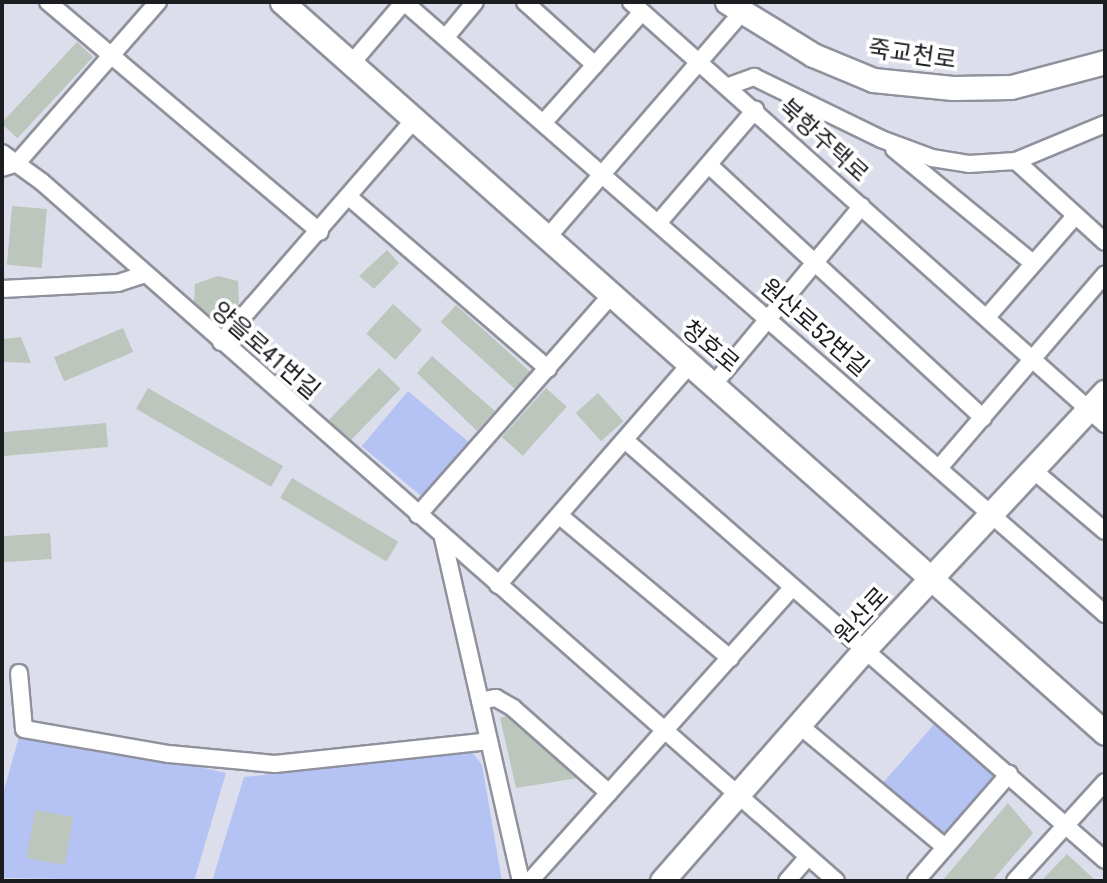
<!DOCTYPE html>
<html>
<head>
<meta charset="utf-8">
<style>
  body { margin:0 }
  #map { position:relative; width:1107px; height:883px; overflow:hidden; background:#dcdfeb; font-family:"Roboto Condensed","Noto Sans KR",sans-serif }
  div>[style] { position:absolute }
  .green>* { inset:0; background:#b5c2f4; transform-origin:0 0 }
  .building>* { inset:0; background:#bcc6bc; transform-origin:0 0 }
  .roads { filter:drop-shadow(2px 0 #8f929d) drop-shadow(-2px 0 #8f929d) drop-shadow(0 2px #8f929d) drop-shadow(0 -2px #8f929d) }
  .street>* { height:16px; margin:-8px; padding:0 8px; transform-origin:8px; border-radius:8px; background:#fff }
  .secondary>* { height:23px; margin:-11.5px; padding:0 11.5px; transform-origin:11.5px; border-radius:11.5px; background:#fff }
  span { translate:-50% -50%; white-space:nowrap; text-align:center; line-height:1.15; -webkit-text-stroke:7px #fff; paint-order:stroke }
  .street-label { font-size:24px; color:#1b1d21 }
  .frame { position:absolute; inset:0; border:4px solid #1b1d21; pointer-events:none }
</style>
</head>
<body>
<div id="map">
  <div class="green">
    <div style="left:408px;top:391px;width:80px;height:72px;rotate:40deg"></div>
    <div style="clip-path:polygon(938px 720px,997px 771px,997px 778px,948px 835px,940px 837px,881px 785px)"></div>
    <div style="clip-path:polygon(22px 726px,226px 773px,194px 881px,2px 878px,2px 797px)"></div>
    <div style="clip-path:polygon(472px 752px,482px 765px,502px 881px,212px 881px,244px 777px)"></div>
  </div>
  <div class="building">
    <div style="left:77px;top:42px;width:22px;height:111px;rotate:43deg"></div>
    <div style="left:12px;top:206px;width:35px;height:59px;rotate:5deg"></div>
    <div style="clip-path:polygon(387px 250px,399px 263px,374px 289px,359px 276px)"></div>
    <div style="clip-path:polygon(218px 276px,238px 281px,239px 306px,231px 316px,210px 317px,194px 302px,195px 284px)"></div>
    <div style="left:393px;top:304px;width:39px;height:40px;rotate:42deg"></div>
    <div style="left:456px;top:305px;width:100px;height:23px;rotate:42deg"></div>
    <div style="left:123px;top:328px;width:26px;height:75px;rotate:67deg"></div>
    <div style="clip-path:polygon(21px 337px,31px 363px,2px 362px,2px 339px)"></div>
    <div style="clip-path:polygon(432px 356px,495px 411px,477px 431px,417px 373px)"></div>
    <div style="left:379px;top:368px;width:30px;height:74px;rotate:44deg"></div>
    <div style="left:148px;top:388px;width:156px;height:24px;rotate:30deg"></div>
    <div style="left:546px;top:388px;width:28px;height:66px;rotate:42deg"></div>
    <div style="left:598px;top:393px;width:38px;height:30px;rotate:48deg"></div>
    <div style="left:106px;top:423px;width:24px;height:105px;rotate:85deg"></div>
    <div style="left:292px;top:478px;width:124px;height:23px;rotate:31deg"></div>
    <div style="left:50px;top:533px;width:26px;height:48px;rotate:86deg"></div>
    <div style="clip-path:polygon(509px 715px,584px 777px,516px 788px,500px 718px)"></div>
    <div style="clip-path:polygon(1008px 803px,1033px 833px,992px 881px,942px 881px)"></div>
    <div style="left:35px;top:810px;width:39px;height:49px;rotate:10deg"></div>
    <div style="clip-path:polygon(1067px 854px,1096px 881px,1041px 881px)"></div>
  </div>
  <div class="roads">
    <div class="street">
      <div style="left:48px;top:2px;width:356px;rotate:40.2deg"></div>
      <div style="left:404px;top:2px;width:931px;rotate:41.12deg"></div>
      <div style="left:525px;top:2px;width:94px;rotate:42deg"></div>
      <div style="left:631px;top:2px;width:635px;rotate:41.68deg"></div>
      <div style="left:446px;top:37px;width:45px;rotate:-50.4deg"></div>
      <div style="left:351px;top:64px;width:82px;rotate:-49.5deg"></div>
      <div style="left:729px;top:86px;width:27px;rotate:-20deg"></div>
      <div style="left:754px;top:77px;width:141px;rotate:26deg"></div>
      <div style="left:881px;top:139px;width:54px;rotate:20.4deg"></div>
      <div style="left:932px;top:158px;width:37px;rotate:9deg"></div>
      <div style="left:969px;top:164px;width:47px;rotate:-3.7deg"></div>
      <div style="left:1016px;top:161px;width:96px;rotate:-22.6deg"></div>
      <div style="left:544px;top:122px;width:147px;rotate:-48.3deg"></div>
      <div style="left:894px;top:149px;width:180px;rotate:39.4deg"></div>
      <div style="left:2px;top:153px;width:49px;rotate:35.9deg"></div>
      <div style="left:42px;top:182px;width:1058px;rotate:41.36deg"></div>
      <div style="left:1016px;top:161px;width:120px;rotate:42.3deg"></div>
      <div style="left:709px;top:165px;width:373px;rotate:42.7deg"></div>
      <div style="left:2px;top:168px;width:16px;rotate:-18deg"></div>
      <div style="left:17px;top:163px;width:214px;rotate:-48.8deg"></div>
      <div style="left:349px;top:197px;width:263px;rotate:40.8deg"></div>
      <div style="left:659px;top:222px;width:148px;rotate:-49.4deg"></div>
      <div style="left:547px;top:238px;width:298px;rotate:-49.2deg"></div>
      <div style="left:2px;top:289px;width:116px;rotate:-3deg"></div>
      <div style="left:118px;top:283px;width:26px;rotate:-18deg"></div>
      <div style="left:987px;top:317px;width:135px;rotate:-48.9deg"></div>
      <div style="left:221px;top:342px;width:296px;rotate:-49deg"></div>
      <div style="left:714px;top:384px;width:231px;rotate:-50.3deg"></div>
      <div style="left:626px;top:441px;width:636px;rotate:41.18deg"></div>
      <div style="left:939px;top:468px;width:255px;rotate:-49.4deg"></div>
      <div style="left:1033px;top:470px;width:94px;rotate:40.3deg"></div>
      <div style="left:418px;top:515px;width:293px;rotate:-48.7deg"></div>
      <div style="left:560px;top:516px;width:222px;rotate:39.9deg"></div>
      <div style="left:443px;top:538px;width:352px;rotate:77.2deg"></div>
      <div style="left:498px;top:585px;width:291px;rotate:-49deg"></div>
      <div style="left:19px;top:673px;width:56px;rotate:84.9deg"></div>
      <div style="left:24px;top:729px;width:147px;rotate:9.8deg"></div>
      <div style="left:169px;top:754px;width:106px;rotate:5.4deg"></div>
      <div style="left:275px;top:764px;width:215px;rotate:-6.1deg"></div>
      <div style="left:480px;top:701px;width:16px;rotate:-11deg"></div>
      <div style="left:496px;top:698px;width:20px;rotate:30deg"></div>
      <div style="left:513px;top:708px;width:128px;rotate:41.5deg"></div>
      <div style="left:799px;top:725px;width:190px;rotate:39.9deg"></div>
      <div style="left:530px;top:881px;width:393px;rotate:-48.2deg"></div>
      <div style="left:787px;top:881px;width:32px;rotate:-49deg"></div>
      <div style="left:916px;top:881px;width:142px;rotate:-49deg"></div>
      <div style="left:1015px;top:881px;width:134px;rotate:-47.7deg"></div>
    </div>
    <div class="secondary">
      <div style="left:282px;top:2px;width:1101px;rotate:41.61deg"></div>
      <div style="left:727px;top:2px;width:101px;rotate:31.6deg"></div>
      <div style="left:813px;top:55px;width:65px;rotate:22.6deg"></div>
      <div style="left:873px;top:80px;width:80px;rotate:5.7deg"></div>
      <div style="left:953px;top:88px;width:58px;rotate:-1deg"></div>
      <div style="left:1011px;top:87px;width:97px;rotate:-14.9deg"></div>
      <div style="left:662px;top:881px;width:307px;rotate:-48.8deg"></div>
      <div style="left:864px;top:650px;width:353px;rotate:-47deg"></div>
    </div>
  </div>
  <div class="street-label">
    <span style="left:912px;top:55px;rotate:8deg">죽교천로</span>
    <span style="left:823px;top:141px;rotate:42deg">북항주택로</span>
    <span style="left:814px;top:328px;rotate:41deg">원산로52번길</span>
    <span style="left:710px;top:347px;rotate:40deg">청호로</span>
    <span style="left:265px;top:351px;rotate:41deg">양을로41번길</span>
    <span style="left:862px;top:616px;rotate:-47deg">원산로</span>
  </div>
  <div class="frame"></div>
</div>
</body>
</html>
